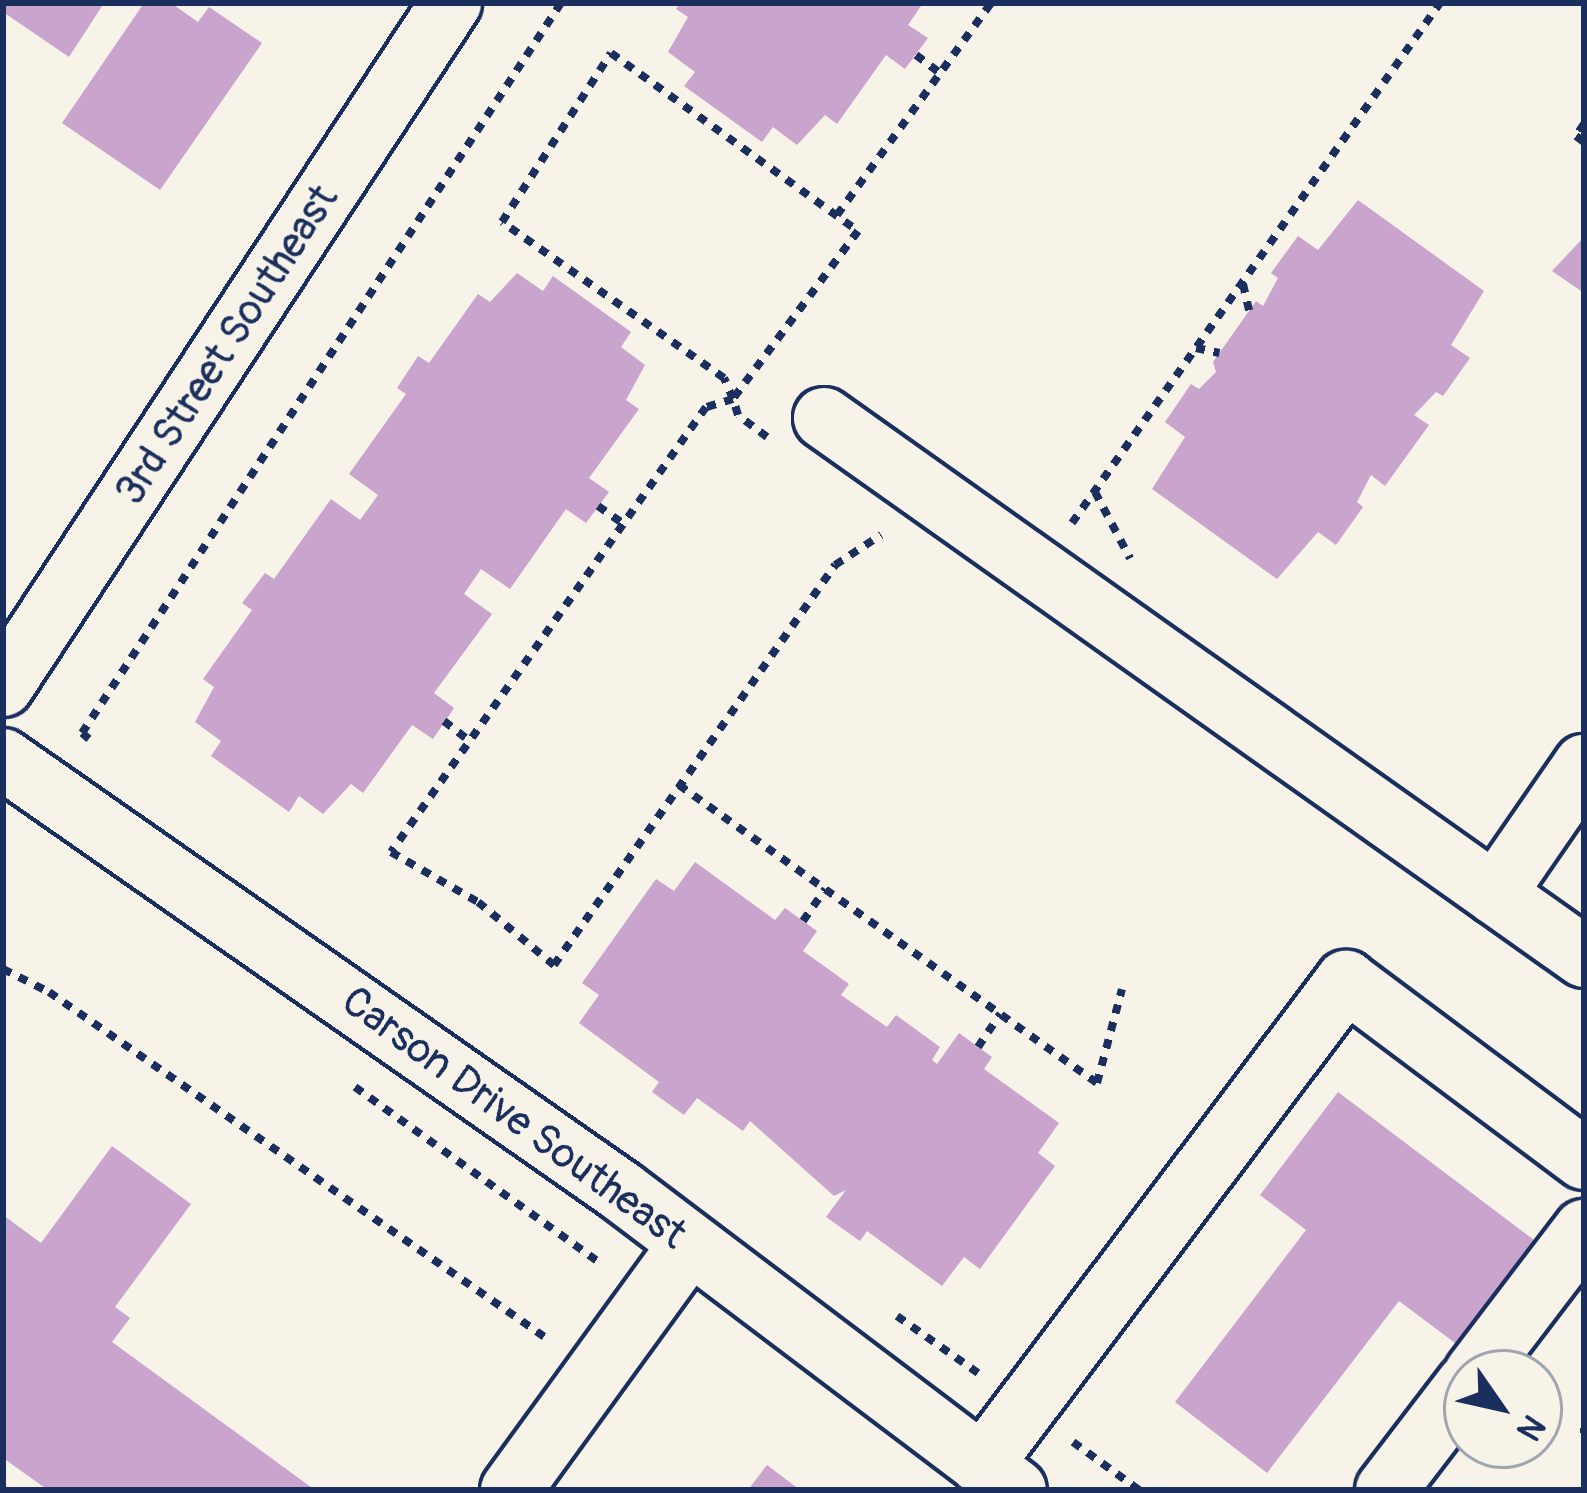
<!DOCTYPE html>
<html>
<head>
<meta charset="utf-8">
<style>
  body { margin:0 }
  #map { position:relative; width:1587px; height:1493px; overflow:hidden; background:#f7f3e8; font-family:Pangolin,sans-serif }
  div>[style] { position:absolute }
  .building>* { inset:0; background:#c9a4cd }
  .path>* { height:8px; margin-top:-4px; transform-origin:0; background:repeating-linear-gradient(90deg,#1b2f5e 0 9px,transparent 0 18px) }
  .roads { filter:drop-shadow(3px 0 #1b2f5e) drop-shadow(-3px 0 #1b2f5e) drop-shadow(0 3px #1b2f5e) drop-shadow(0 -3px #1b2f5e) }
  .minor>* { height:60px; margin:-30px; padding:0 30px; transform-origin:30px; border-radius:30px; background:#f7f3e8 }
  span { translate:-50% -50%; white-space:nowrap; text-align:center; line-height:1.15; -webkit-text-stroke:12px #f7f3e8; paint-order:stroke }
  .street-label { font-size:42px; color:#1b2f5e }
  .frame { position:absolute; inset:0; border:6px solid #1b2f5e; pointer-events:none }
  .north { position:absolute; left:1443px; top:1349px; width:120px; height:120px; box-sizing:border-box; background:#f7f3e8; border:3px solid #9fa5b1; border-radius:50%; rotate:124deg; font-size:33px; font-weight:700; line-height:48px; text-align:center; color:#1b2f5e }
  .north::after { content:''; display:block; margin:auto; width:42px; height:54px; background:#1b2f5e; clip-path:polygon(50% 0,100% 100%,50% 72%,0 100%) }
</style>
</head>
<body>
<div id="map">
  <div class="building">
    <div style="clip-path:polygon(3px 3px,104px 3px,69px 57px,3px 12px)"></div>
    <div style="clip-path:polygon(144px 3px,171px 3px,198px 22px,209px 7px,262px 43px,160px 190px,62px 123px)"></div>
    <div style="clip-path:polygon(680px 3px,923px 3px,908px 25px,928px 38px,905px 69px,886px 55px,837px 124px,825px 115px,797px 145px,773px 127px,762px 142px,684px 86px,695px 72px,668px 52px,688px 17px,676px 9px)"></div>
    <div style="clip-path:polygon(1358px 200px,1484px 291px,1451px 345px,1470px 358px,1443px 396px,1436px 392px,1414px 415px,1429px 425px,1385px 486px,1371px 475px,1357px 502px,1363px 507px,1336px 545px,1318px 532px,1277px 579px,1152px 489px,1185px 437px,1165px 422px,1191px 384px,1199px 389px,1216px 372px,1213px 362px,1256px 301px,1263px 306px,1278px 278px,1271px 273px,1298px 236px,1318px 250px)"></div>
    <div style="clip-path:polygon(1584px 237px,1584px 293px,1552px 271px)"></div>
    <div style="clip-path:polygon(517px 273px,543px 291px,553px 276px,631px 332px,621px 347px,645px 365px,626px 400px,639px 409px,589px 478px,609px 492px,586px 523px,566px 509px,510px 589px,481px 569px,464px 594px,492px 614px,434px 693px,454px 708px,433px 739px,412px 725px,363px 793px,351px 784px,323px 814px,299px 796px,289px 812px,211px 756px,221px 741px,195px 722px,214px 687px,203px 679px,252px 610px,242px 603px,265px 573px,274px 579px,331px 499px,360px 520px,378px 495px,349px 474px,406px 394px,397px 388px,418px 356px,429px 363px,478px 294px,490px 302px)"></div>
    <div style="clip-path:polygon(695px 862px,775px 920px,785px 908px,817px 931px,803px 951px,849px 984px,841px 995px,887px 1027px,896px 1015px,940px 1047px,932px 1060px,937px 1064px,959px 1033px,992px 1057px,984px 1069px,1059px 1123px,1038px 1153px,1055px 1166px,980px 1269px,964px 1257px,942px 1286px,867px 1231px,860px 1241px,826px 1217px,846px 1190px,834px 1196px,750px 1121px,743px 1131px,697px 1098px,684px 1115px,652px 1092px,659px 1082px,579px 1023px,599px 995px,582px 983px,656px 879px,674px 891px)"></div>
    <div style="clip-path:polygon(1338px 1092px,1550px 1252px,1471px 1355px,1399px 1301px,1267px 1473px,1175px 1402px,1306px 1230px,1260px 1195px)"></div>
    <div style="clip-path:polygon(112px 1146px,191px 1204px,115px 1307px,130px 1318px,112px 1342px,315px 1490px,48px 1490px,3px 1458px,3px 1215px,41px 1243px)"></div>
    <div style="clip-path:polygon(767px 1465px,800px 1490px,748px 1490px)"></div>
  </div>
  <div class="path">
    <div style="left:916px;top:55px;width:30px;rotate:37deg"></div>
    <div style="left:1584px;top:124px;width:14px;rotate:124deg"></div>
    <div style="left:1576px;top:136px;width:10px;rotate:37deg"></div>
    <div style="left:837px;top:215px;width:262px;rotate:-54deg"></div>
    <div style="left:1243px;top:284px;width:27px;rotate:77deg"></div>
    <div style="left:1196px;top:348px;width:24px;rotate:12deg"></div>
    <div style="left:767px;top:437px;width:36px;rotate:-143deg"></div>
    <div style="left:738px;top:415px;width:17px;rotate:-107deg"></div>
    <div style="left:733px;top:399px;width:23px;rotate:-113deg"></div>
    <div style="left:724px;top:378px;width:271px;rotate:-144.9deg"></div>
    <div style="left:502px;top:222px;width:201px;rotate:-57.2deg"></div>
    <div style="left:611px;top:53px;width:304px;rotate:35.8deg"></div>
    <div style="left:858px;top:231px;width:209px;rotate:126.7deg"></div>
    <div style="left:733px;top:399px;width:28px;rotate:163deg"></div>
    <div style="left:706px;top:407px;width:545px;rotate:125.29deg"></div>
    <div style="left:391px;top:852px;width:100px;rotate:29.9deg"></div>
    <div style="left:478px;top:902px;width:99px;rotate:39.7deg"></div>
    <div style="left:554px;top:965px;width:489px;rotate:-54.9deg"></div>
    <div style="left:835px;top:565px;width:55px;rotate:-33.1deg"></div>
    <div style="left:1095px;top:492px;width:75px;rotate:62.1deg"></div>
    <div style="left:598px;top:506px;width:32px;rotate:35deg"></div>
    <div style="left:1072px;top:523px;width:637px;rotate:-54.71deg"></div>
    <div style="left:444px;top:721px;width:33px;rotate:38deg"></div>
    <div style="left:89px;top:739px;width:9px;rotate:-139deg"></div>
    <div style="left:82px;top:733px;width:873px;rotate:-56.73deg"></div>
    <div style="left:679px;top:785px;width:513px;rotate:35.49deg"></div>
    <div style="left:1097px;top:1083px;width:97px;rotate:-75.1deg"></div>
    <div style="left:803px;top:921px;width:39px;rotate:-55deg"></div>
    <div style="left:3px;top:969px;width:51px;rotate:26.6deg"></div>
    <div style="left:49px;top:992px;width:606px;rotate:34.84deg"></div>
    <div style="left:978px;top:1047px;width:40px;rotate:-56deg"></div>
    <div style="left:355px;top:1087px;width:303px;rotate:35.7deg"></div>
    <div style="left:897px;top:1316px;width:99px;rotate:35.1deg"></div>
    <div style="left:1584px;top:1428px;width:5px;rotate:90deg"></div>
    <div style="left:1073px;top:1442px;width:82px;rotate:36deg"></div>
  </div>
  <div class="roads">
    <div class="minor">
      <div style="left:824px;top:418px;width:932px;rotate:35.34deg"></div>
      <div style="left:3px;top:686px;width:817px;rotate:-56.74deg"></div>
      <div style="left:3px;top:759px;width:754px;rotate:34.95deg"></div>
      <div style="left:621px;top:1191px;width:495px;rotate:37.1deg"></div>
      <div style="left:1495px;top:894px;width:157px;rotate:-55.4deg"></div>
      <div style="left:1475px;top:1373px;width:180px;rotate:-52.7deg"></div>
      <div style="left:982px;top:1465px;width:606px;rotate:-53.05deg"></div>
      <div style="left:1346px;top:981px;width:297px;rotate:36.8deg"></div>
      <div style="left:511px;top:1490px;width:304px;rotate:-54deg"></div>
      <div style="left:1386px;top:1490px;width:133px;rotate:-52.6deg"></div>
    </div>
  </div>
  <div class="street-label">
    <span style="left:227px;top:345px;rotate:-57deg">3rd Street Southeast</span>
    <span style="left:514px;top:1118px;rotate:36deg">Carson Drive Southeast</span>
  </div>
  <div class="frame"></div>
  <div class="north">N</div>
</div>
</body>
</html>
